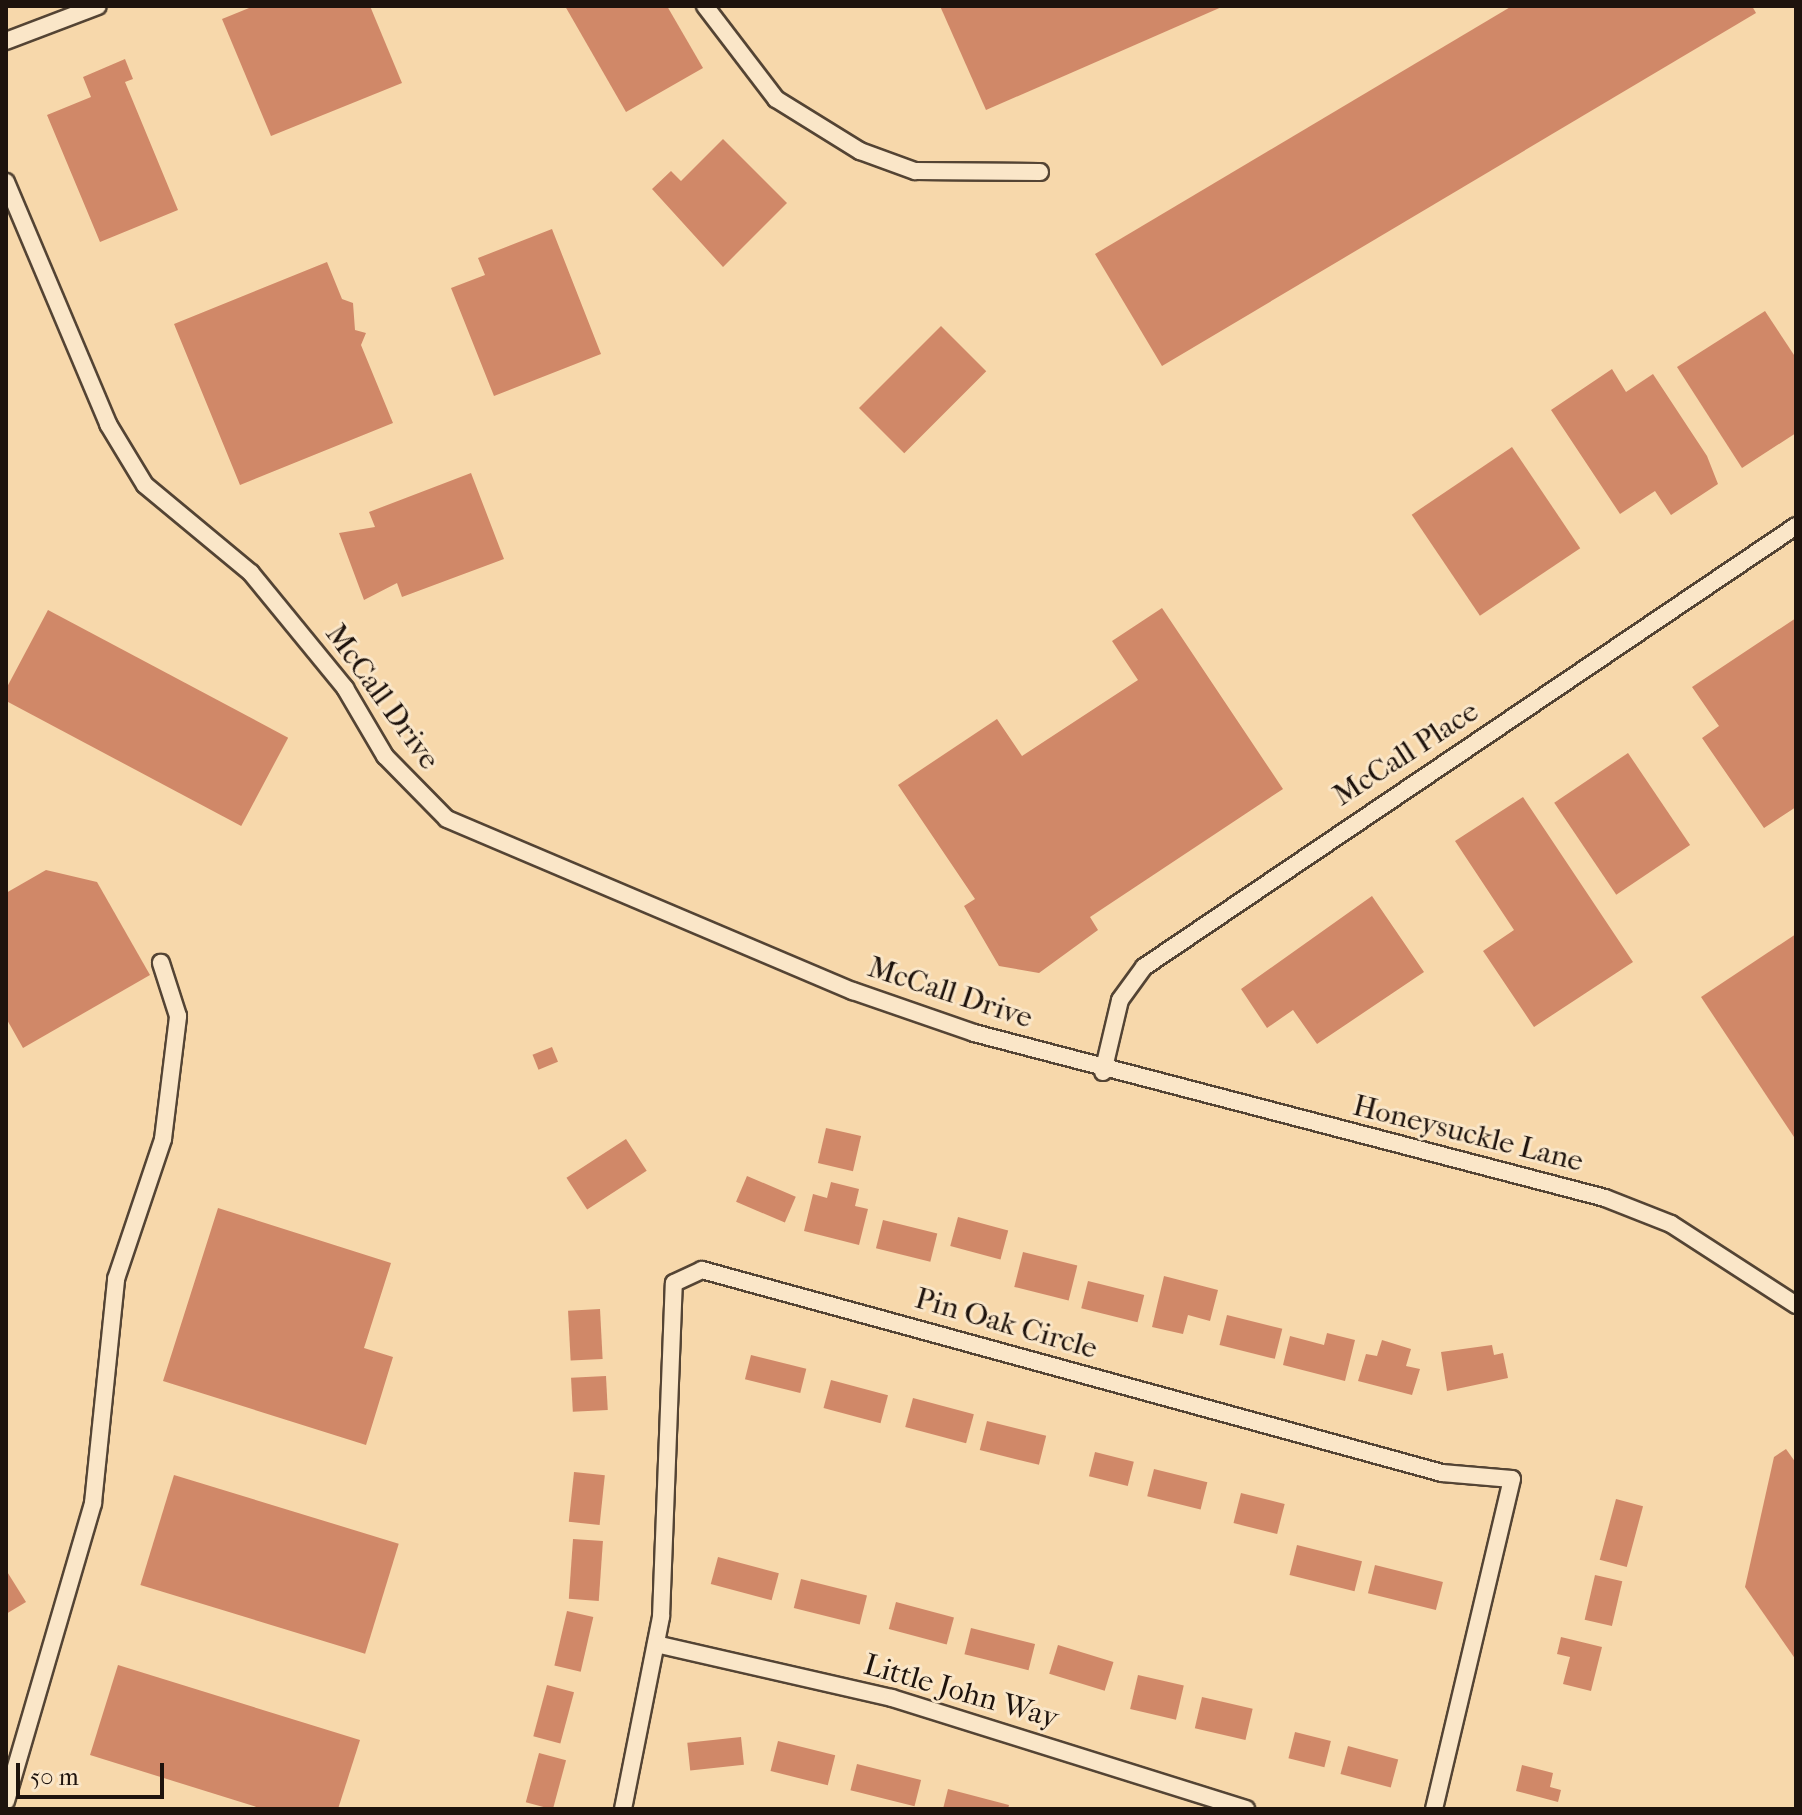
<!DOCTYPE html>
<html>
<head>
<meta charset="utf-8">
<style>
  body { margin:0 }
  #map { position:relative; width:1802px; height:1815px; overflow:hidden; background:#f7d8ab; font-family:"IM FELL French Canon",serif }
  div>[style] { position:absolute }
  .building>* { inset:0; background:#d08868; transform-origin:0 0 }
  .roads { filter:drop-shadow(2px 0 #544434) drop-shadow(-2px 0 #544434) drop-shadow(0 2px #544434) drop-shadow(0 -2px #544434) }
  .minor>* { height:16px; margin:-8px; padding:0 8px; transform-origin:8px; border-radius:8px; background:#fae6c8 }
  span { translate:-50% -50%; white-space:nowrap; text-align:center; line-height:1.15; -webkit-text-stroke:6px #fae6c8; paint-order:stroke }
  .street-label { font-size:30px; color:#1e130d }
  .frame { position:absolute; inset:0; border:8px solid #1e130d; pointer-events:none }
  .scale { position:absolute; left:16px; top:1763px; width:148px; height:36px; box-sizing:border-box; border:4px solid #1e130d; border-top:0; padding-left:10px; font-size:24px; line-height:28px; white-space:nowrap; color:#1e130d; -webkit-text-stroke:6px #fae6c8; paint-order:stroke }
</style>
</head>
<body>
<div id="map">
  <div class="building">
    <div style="clip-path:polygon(254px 6px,370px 6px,402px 83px,271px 136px,222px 19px)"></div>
    <div style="clip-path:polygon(565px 6px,667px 6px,703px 68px,626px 112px)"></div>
    <div style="clip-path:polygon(940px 6px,1224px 6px,986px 110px)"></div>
    <div style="clip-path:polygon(1512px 6px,1752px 6px,1756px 13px,1162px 366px,1095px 254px)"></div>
    <div style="clip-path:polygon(125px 59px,133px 79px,125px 82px,178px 210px,100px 242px,47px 115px,91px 97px,83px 77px)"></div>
    <div style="clip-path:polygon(723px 139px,787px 203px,723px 267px,652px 189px,671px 171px,681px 181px)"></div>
    <div style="clip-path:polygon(552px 229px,601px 354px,494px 396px,451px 288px,485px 275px,478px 258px)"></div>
    <div style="clip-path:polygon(327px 262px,342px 299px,353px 303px,355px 330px,366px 333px,361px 345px,393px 423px,240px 485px,174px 324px)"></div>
    <div style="clip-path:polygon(1765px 311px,1796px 358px,1796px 433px,1742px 468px,1677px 367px)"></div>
    <div style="left:941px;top:326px;width:64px;height:116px;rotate:45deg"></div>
    <div style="clip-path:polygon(1612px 369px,1626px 392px,1653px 374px,1707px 456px,1718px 484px,1671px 515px,1655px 491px,1620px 514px,1551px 410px)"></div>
    <div style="left:1512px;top:447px;width:122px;height:121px;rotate:56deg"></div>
    <div style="clip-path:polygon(471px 473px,504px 559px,402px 597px,397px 583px,364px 600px,339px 533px,375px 527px,369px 512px)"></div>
    <div style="clip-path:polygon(1162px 608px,1283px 789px,1090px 917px,1098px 930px,1039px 973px,999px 966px,964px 906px,975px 899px,898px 785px,997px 719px,1022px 756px,1138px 680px,1112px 641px)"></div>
    <div style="left:48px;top:610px;width:272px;height:100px;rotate:28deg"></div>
    <div style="clip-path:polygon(1796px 618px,1796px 807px,1764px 828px,1702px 738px,1719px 726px,1692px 687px)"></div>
    <div style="left:1628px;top:753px;width:111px;height:89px;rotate:56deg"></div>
    <div style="clip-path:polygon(1523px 797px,1633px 962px,1534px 1027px,1483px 951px,1514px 930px,1455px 841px)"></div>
    <div style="clip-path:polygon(46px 870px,97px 882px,150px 975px,23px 1048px,6px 1018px,6px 893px)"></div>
    <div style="clip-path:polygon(1372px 896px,1424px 972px,1317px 1044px,1293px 1010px,1267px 1028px,1241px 989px)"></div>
    <div style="clip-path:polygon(1796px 934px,1796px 1140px,1701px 997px)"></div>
    <div style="left:552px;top:1047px;width:16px;height:21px;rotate:68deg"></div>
    <div style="left:826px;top:1128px;width:36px;height:36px;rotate:13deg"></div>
    <div style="left:626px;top:1139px;width:38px;height:71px;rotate:57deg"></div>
    <div style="left:747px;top:1176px;width:53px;height:28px;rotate:23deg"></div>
    <div style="clip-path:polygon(831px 1182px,859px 1189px,855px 1206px,868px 1209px,859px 1245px,804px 1231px,813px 1194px,827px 1198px)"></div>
    <div style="clip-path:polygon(218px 1208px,391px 1263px,364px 1348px,393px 1357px,366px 1445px,163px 1381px)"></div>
    <div style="left:958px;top:1217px;width:52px;height:30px;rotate:15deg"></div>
    <div style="left:883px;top:1220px;width:56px;height:29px;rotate:14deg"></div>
    <div style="left:1023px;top:1252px;width:56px;height:36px;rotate:14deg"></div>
    <div style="clip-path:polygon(1164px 1276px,1218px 1290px,1210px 1321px,1188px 1315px,1183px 1334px,1152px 1327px)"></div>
    <div style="left:1088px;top:1281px;width:58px;height:28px;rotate:14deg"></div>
    <div style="left:600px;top:1309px;width:50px;height:32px;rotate:87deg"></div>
    <div style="left:1227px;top:1315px;width:57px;height:31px;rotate:14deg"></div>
    <div style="clip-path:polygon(1327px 1333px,1355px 1340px,1345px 1381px,1283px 1365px,1290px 1336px,1324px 1345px)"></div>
    <div style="clip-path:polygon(1382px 1340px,1411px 1349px,1406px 1366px,1420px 1369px,1412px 1395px,1358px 1381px,1366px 1354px,1377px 1356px)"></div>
    <div style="clip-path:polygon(1492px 1345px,1494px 1355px,1503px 1353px,1508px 1378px,1447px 1391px,1441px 1352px)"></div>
    <div style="left:751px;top:1355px;width:57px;height:25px;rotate:14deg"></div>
    <div style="left:606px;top:1376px;width:34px;height:35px;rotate:87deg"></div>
    <div style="left:831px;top:1380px;width:59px;height:29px;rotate:15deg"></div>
    <div style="left:913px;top:1398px;width:63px;height:30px;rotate:15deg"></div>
    <div style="left:987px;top:1421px;width:61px;height:30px;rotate:14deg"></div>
    <div style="clip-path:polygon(1786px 1449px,1796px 1463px,1796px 1660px,1745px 1587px,1774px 1457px)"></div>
    <div style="left:1095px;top:1452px;width:40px;height:25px;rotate:14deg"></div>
    <div style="left:1154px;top:1469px;width:55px;height:28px;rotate:14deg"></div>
    <div style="left:574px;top:1472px;width:31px;height:50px;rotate:6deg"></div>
    <div style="left:174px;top:1475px;width:235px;height:115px;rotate:17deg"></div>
    <div style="left:1241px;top:1493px;width:45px;height:31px;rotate:14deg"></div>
    <div style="left:1616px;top:1499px;width:28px;height:63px;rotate:15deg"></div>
    <div style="left:573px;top:1539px;width:30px;height:60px;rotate:4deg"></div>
    <div style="left:1297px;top:1545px;width:67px;height:31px;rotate:14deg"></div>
    <div style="left:718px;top:1557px;width:63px;height:28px;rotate:15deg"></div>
    <div style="left:1375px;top:1565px;width:70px;height:29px;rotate:14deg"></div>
    <div style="clip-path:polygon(6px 1570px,26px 1602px,6px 1614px)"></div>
    <div style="left:1595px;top:1575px;width:28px;height:46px;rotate:13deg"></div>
    <div style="left:801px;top:1579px;width:68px;height:30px;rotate:14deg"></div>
    <div style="left:896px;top:1602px;width:60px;height:28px;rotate:15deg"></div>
    <div style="left:567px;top:1611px;width:27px;height:56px;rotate:13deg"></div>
    <div style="left:971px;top:1628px;width:66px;height:27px;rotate:14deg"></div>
    <div style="clip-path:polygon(1561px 1637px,1602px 1647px,1591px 1691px,1563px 1684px,1570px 1657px,1557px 1654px)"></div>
    <div style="left:1058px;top:1645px;width:58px;height:30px;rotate:17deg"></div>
    <div style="clip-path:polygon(118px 1665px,360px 1740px,338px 1809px,263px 1809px,90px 1755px)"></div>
    <div style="left:1138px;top:1675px;width:47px;height:35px;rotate:13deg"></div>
    <div style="left:547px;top:1685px;width:28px;height:53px;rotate:15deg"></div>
    <div style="left:1202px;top:1697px;width:52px;height:32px;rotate:13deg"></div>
    <div style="left:1295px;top:1732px;width:37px;height:27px;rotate:14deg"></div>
    <div style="left:741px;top:1737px;width:28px;height:54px;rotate:84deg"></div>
    <div style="left:778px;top:1741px;width:59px;height:31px;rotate:14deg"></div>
    <div style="left:1348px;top:1746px;width:52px;height:29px;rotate:15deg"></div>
    <div style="left:539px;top:1753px;width:28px;height:51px;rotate:15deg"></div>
    <div style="left:857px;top:1764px;width:66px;height:27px;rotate:14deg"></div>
    <div style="clip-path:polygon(1522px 1765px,1553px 1773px,1550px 1787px,1561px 1790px,1558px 1802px,1516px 1791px)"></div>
    <div style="clip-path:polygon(948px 1789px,1009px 1805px,1008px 1809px,943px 1809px)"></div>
  </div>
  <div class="roads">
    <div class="minor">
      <div style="left:705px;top:6px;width:117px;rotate:52.6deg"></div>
      <div style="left:776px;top:99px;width:99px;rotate:31.8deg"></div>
      <div style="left:860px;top:151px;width:59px;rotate:20deg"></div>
      <div style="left:915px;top:171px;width:125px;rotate:0.5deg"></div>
      <div style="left:6px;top:41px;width:98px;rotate:-20.8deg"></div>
      <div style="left:6px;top:182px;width:263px;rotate:67.1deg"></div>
      <div style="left:108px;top:424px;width:71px;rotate:58.8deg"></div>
      <div style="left:145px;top:485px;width:138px;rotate:39.7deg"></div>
      <div style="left:251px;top:573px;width:149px;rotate:50.7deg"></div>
      <div style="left:345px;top:688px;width:79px;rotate:59.5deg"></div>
      <div style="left:385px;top:756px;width:88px;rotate:45.5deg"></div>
      <div style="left:447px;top:819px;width:441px;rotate:23deg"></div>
      <div style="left:853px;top:991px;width:128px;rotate:19.1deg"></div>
      <div style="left:974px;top:1033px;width:652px;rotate:14.65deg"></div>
      <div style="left:1605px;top:1198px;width:71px;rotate:21.5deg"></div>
      <div style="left:1671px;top:1224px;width:149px;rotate:32.9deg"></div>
      <div style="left:1103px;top:1072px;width:74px;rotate:-76.7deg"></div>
      <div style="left:1120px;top:1000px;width:41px;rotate:-54deg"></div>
      <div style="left:1144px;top:967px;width:787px;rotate:-34.07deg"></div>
      <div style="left:656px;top:1644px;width:242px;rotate:12.9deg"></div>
      <div style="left:892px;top:1698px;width:371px;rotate:17.4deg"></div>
      <div style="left:6px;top:1801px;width:310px;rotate:-73.7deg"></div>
      <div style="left:93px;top:1503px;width:225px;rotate:-84.1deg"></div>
      <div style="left:116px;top:1279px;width:148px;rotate:-71.4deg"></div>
      <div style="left:163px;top:1139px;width:124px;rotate:-83deg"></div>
      <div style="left:178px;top:1016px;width:56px;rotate:-107.8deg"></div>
      <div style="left:623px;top:1809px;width:196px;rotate:-78.8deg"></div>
      <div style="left:661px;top:1617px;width:334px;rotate:-87.8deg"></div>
      <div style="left:674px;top:1283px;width:31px;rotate:-25deg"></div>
      <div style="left:702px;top:1270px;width:767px;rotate:15.34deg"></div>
      <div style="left:1442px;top:1473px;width:70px;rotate:4.9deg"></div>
      <div style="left:1512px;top:1479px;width:339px;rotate:103.3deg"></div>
    </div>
  </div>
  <div class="street-label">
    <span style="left:382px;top:697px;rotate:54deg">McCall Drive</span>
    <span style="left:1406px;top:754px;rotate:-33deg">McCall Place</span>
    <span style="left:950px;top:993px;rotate:18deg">McCall Drive</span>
    <span style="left:1468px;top:1134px;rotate:14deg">Honeysuckle Lane</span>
    <span style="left:1006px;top:1324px;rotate:16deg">Pin Oak Circle</span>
    <span style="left:961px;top:1692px;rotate:16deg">Little John Way</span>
  </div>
  <div class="frame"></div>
  <div class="scale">50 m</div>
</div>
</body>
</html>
